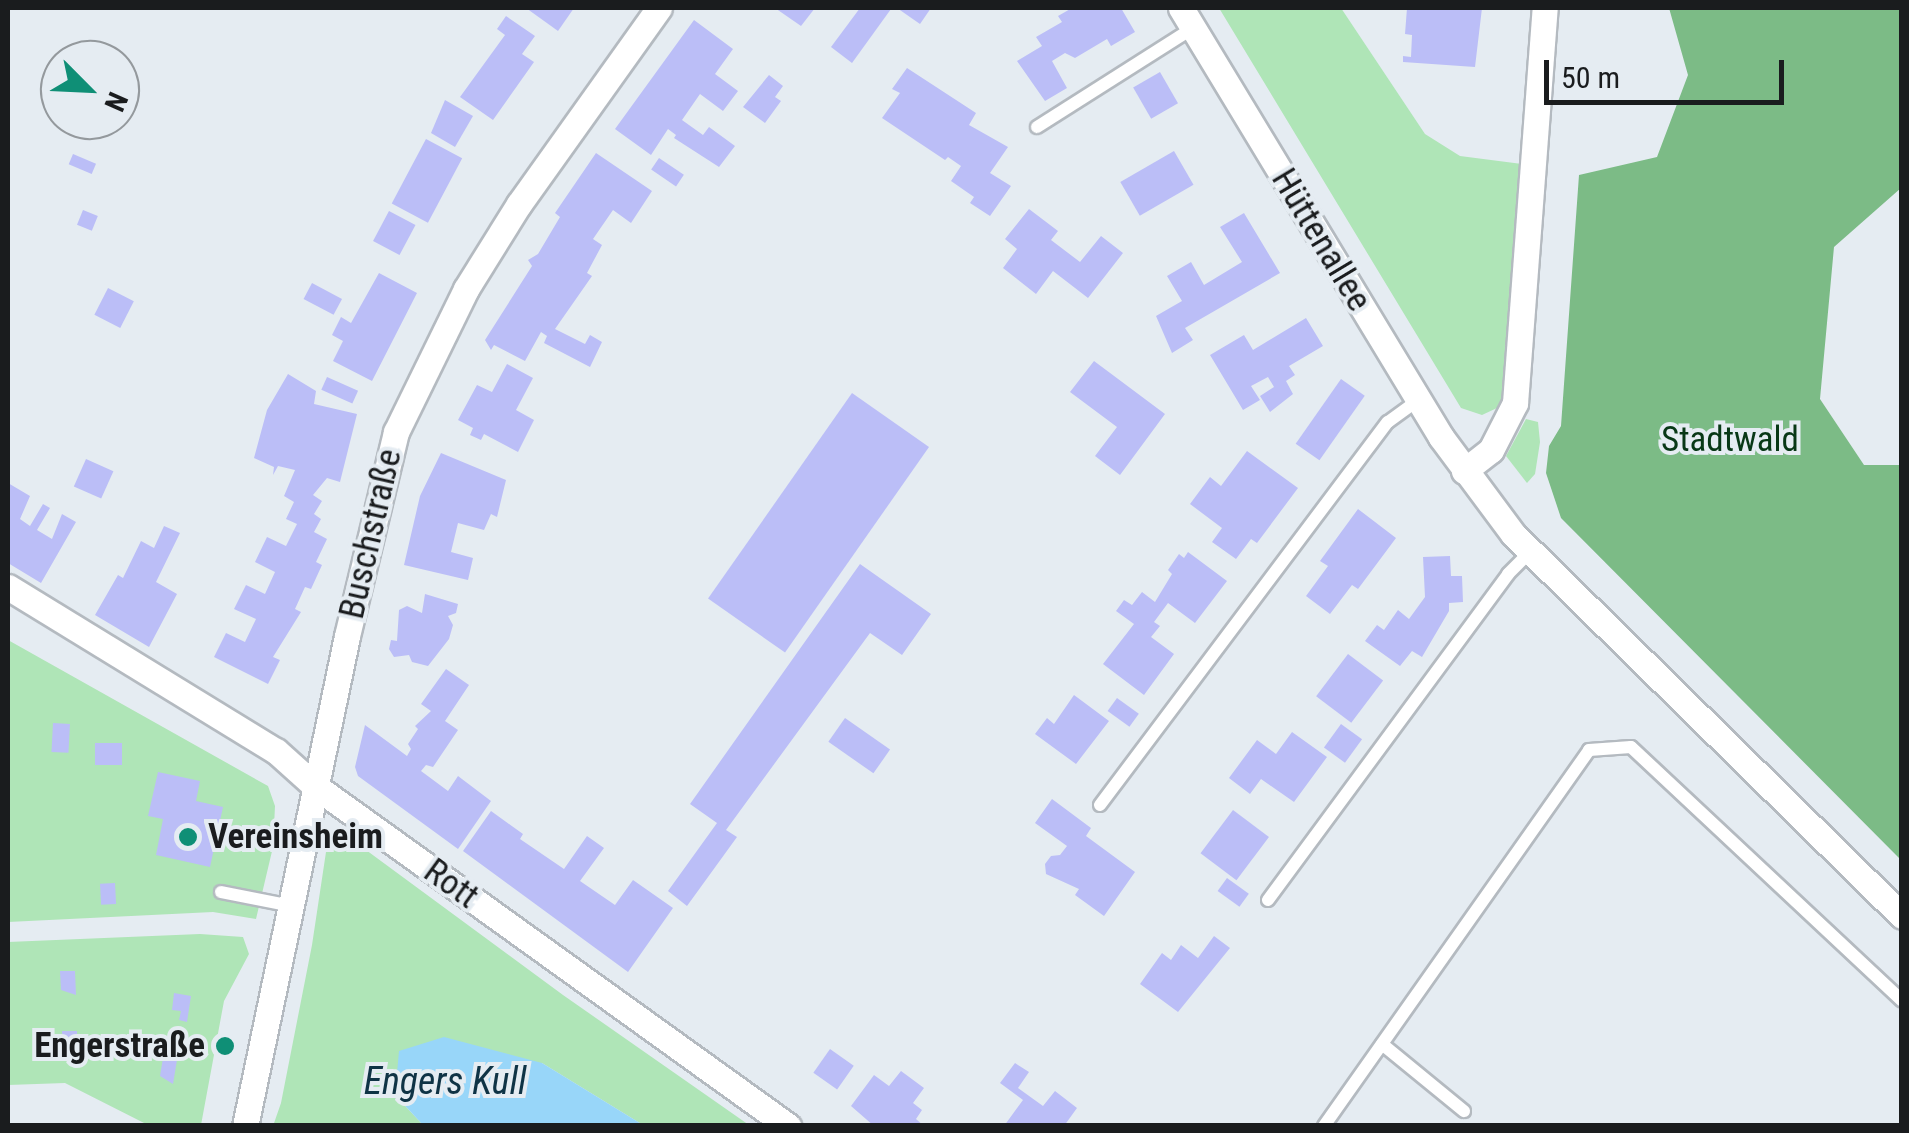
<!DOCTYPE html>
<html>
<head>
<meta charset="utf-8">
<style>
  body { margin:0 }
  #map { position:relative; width:1909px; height:1133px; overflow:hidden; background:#e5ecf2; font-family:"Roboto Condensed",sans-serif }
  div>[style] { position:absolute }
  .green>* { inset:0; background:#afe5b7 }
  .forest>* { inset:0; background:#7cbb86 }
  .water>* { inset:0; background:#98d6f9 }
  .building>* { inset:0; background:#bbbef7; transform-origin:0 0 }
  .roads { filter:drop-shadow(2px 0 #b4bac0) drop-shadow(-2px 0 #b4bac0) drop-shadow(0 2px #b4bac0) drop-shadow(0 -2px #b4bac0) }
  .service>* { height:12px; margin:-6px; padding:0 6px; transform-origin:6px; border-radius:6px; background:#fff }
  .minor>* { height:25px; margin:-12.5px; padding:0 12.5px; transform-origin:12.5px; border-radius:12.5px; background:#fff }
  .dots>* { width:28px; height:28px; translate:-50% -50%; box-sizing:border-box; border:5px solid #e5ecf2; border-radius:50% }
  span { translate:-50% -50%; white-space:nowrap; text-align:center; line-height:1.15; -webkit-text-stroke:8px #e5ecf2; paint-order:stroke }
  .street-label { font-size:35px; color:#1a1c1e }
  .park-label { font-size:35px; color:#083816 }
  .poi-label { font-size:35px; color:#1a1c1e; font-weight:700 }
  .left { translate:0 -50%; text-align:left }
  .right { translate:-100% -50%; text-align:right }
  .water-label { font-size:38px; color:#0f3345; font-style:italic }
  .frame { position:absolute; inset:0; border:10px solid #1a1c1e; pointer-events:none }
  .north { position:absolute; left:40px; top:40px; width:100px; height:100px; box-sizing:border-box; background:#e5ecf2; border:2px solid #94999d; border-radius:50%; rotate:114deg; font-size:28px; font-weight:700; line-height:40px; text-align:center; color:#1a1c1e }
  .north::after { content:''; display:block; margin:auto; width:35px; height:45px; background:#0f8f76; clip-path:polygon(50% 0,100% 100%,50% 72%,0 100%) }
  .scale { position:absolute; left:1544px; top:60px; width:240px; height:45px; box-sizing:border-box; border:5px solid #1a1c1e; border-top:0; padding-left:12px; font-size:30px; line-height:35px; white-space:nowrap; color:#1a1c1e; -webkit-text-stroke:8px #e5ecf2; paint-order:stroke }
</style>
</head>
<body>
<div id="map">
  <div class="green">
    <div style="clip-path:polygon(1219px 8px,1341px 8px,1425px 134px,1460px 156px,1522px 164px,1506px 395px,1497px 408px,1482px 415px,1461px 408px)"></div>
    <div style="clip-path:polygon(1526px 419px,1538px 422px,1540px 442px,1535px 474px,1527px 483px,1506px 456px)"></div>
    <div style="clip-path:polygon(8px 640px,268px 786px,275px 806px,273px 847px,256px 919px,213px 912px,8px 922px)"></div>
    <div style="clip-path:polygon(347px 836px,563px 995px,749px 1125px,643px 1125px,542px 1063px,395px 1095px,423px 1125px,273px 1126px,281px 1103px,312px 945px,326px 852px)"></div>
    <div style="clip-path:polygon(200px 934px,243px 937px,249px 954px,224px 1001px,201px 1125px,148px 1125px,65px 1083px,8px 1085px,8px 942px)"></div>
  </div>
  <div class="forest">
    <div style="clip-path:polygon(1669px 8px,1901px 8px,1901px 188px,1834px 247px,1820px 399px,1864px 465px,1901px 465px,1901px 860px,1561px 518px,1546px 473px,1549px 446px,1561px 426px,1579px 175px,1657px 157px,1688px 75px)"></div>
  </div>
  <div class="water">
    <div style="clip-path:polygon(444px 1037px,542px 1063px,643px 1125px,423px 1125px,395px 1095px,399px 1051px)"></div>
  </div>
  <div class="building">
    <div style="clip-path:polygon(526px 8px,574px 8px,558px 31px)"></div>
    <div style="clip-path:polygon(775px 8px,815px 8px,801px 26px)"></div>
    <div style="clip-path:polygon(860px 8px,891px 9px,852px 63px,831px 47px)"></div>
    <div style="clip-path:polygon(897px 8px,931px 8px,920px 24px)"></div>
    <div style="clip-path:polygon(1072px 8px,1121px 8px,1135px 32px,1111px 46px,1107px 39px,1075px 58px,1065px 53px,1052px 61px,1067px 88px,1045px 101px,1017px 61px,1042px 46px,1036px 37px,1062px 22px,1058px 16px)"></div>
    <div style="clip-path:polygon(1407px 8px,1482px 8px,1475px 67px,1403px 62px,1403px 56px,1411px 57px,1412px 35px,1405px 34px)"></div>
    <div style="clip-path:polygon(506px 16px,535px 36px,522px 54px,534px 62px,493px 120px,460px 97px,505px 35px,497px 29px)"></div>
    <div style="clip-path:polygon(694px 20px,733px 49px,715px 74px,738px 91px,723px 111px,700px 94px,682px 120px,703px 135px,709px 127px,735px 146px,719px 167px,674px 138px,676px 135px,668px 129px,651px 155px,615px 129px)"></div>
    <div style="clip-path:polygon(907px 68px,976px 113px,969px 125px,1008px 147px,990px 173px,1011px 186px,990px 216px,970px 203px,974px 197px,951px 181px,961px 166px,948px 157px,945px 160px,882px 118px,900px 93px,892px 89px)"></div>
    <div style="left:1160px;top:72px;width:36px;height:31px;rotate:60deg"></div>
    <div style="clip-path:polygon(769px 75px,783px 86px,775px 97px,781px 101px,765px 123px,743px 107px)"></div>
    <div style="clip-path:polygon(445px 100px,473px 116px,455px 147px,431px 133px)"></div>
    <div style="left:426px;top:139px;width:41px;height:73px;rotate:28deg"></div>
    <div style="left:1174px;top:151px;width:39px;height:62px;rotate:60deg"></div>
    <div style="clip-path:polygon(596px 153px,652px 191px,631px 223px,613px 210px,593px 239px,602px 245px,587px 273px,592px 276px,555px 329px,585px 344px,590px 335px,602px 342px,590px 367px,544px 343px,547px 336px,541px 332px,525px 361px,494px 345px,491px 350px,485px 340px,532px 266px,528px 260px,538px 254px,560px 217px,555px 213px)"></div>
    <div style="left:73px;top:154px;width:25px;height:11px;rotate:23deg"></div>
    <div style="left:659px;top:158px;width:30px;height:14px;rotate:34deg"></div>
    <div style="clip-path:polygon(1029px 209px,1058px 231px,1051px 240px,1080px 262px,1101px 236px,1123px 253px,1088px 298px,1053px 271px,1036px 294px,1003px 268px,1017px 249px,1005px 239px)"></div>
    <div style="left:83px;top:210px;width:16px;height:16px;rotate:22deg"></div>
    <div style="left:389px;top:211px;width:30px;height:34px;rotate:28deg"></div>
    <div style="clip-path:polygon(1244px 213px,1280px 273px,1185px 328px,1193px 340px,1172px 353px,1156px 316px,1182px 301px,1167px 276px,1191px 262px,1204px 285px,1242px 262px,1220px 227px)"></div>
    <div style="clip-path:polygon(379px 273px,417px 293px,372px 381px,333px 361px,343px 341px,332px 335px,341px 317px,351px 323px)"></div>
    <div style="left:312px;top:283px;width:34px;height:18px;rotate:28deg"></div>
    <div style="left:108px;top:288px;width:29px;height:30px;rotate:27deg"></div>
    <div style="clip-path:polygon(1306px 318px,1323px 346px,1289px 366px,1295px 375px,1286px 381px,1293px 394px,1270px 412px,1260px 396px,1274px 387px,1268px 377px,1251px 386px,1260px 400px,1243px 410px,1210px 355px,1244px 335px,1253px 350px)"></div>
    <div style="clip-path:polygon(1094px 361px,1165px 414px,1120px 475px,1095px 456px,1117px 427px,1070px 392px)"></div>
    <div style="clip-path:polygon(507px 364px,533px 378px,516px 410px,534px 420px,518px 452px,484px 434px,481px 440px,470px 435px,473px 428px,458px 420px,477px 385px,492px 392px)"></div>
    <div style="clip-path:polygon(288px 374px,316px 391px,314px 404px,357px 414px,340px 482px,327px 478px,313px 495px,322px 501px,314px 514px,321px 519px,314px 532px,327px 539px,316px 562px,322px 565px,311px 589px,305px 587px,295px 609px,301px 612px,273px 657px,280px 660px,268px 684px,214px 657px,226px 633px,245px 642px,256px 619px,234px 609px,246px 585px,265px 594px,275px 572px,255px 562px,267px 537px,286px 546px,297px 524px,286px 519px,294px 502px,284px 496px,295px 470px,278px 466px,273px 475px,274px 467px,254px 458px,267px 410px)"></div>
    <div style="left:327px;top:377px;width:34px;height:14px;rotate:24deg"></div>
    <div style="left:1341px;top:379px;width:29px;height:79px;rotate:35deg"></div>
    <div style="left:852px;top:393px;width:94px;height:251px;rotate:35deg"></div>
    <div style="clip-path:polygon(1247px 451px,1298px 488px,1257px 543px,1251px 539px,1236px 559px,1212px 542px,1222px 528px,1190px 504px,1210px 477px,1221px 486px)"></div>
    <div style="clip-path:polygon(441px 453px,506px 480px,497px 517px,491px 514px,484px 530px,458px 523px,451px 552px,473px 558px,468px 580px,404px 565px,420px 496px)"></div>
    <div style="left:86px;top:459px;width:30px;height:30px;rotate:24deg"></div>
    <div style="clip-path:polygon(8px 483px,30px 496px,20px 519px,30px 526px,43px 504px,50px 508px,37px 530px,52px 539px,62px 514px,76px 522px,41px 583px,8px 563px)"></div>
    <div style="clip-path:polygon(1358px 509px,1396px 538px,1358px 589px,1352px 585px,1330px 614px,1306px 596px,1328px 566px,1320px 561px)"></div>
    <div style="clip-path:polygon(164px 526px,180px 533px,156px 582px,177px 594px,149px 647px,95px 615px,118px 575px,123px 578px,141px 541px,154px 548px)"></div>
    <div style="clip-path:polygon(1188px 552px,1227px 581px,1195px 623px,1168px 603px,1154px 622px,1160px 626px,1151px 637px,1174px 654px,1144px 695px,1103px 664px,1134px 624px,1116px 611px,1124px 600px,1132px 605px,1142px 592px,1155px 602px,1172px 574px,1168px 570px,1179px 554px,1184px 558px)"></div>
    <div style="clip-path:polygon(1450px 556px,1451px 576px,1462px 576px,1463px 602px,1449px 603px,1449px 611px,1422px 657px,1412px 651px,1400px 666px,1365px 641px,1377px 625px,1384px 630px,1398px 610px,1409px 619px,1425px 597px,1423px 557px)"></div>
    <div style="clip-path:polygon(860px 564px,931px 614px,902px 655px,870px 633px,726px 830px,737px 837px,687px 906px,668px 891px,717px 823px,690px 804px)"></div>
    <div style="clip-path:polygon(425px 594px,458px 604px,456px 613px,448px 616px,453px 625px,449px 639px,428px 666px,412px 662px,409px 655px,394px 657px,389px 649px,391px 640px,397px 641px,399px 610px,407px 606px,422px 613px)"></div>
    <div style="left:1348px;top:654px;width:44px;height:53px;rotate:37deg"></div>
    <div style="clip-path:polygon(446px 669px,469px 685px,445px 721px,458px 730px,433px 767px,426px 765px,421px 771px,448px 791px,458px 776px,491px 801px,458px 849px,358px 776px,355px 767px,365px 725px,407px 756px,411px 749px,408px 744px,418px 729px,415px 726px,431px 711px,421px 704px)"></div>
    <div style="clip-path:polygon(1074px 695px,1109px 721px,1076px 764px,1035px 734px,1047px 718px,1054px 724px)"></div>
    <div style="left:1117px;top:698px;width:27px;height:16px;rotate:36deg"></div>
    <div style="left:845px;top:718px;width:55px;height:29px;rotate:35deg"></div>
    <div style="left:53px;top:723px;width:17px;height:29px;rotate:3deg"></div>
    <div style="left:1341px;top:724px;width:26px;height:29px;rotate:36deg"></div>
    <div style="clip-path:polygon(1292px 732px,1327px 757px,1294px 802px,1261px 779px,1250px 794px,1229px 778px,1257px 740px,1276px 754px)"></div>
    <div style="left:95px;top:743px;width:27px;height:22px"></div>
    <div style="clip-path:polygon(158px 772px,200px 781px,196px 801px,223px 807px,210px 867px,156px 855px,163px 819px,148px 816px)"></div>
    <div style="clip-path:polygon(1052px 799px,1091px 828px,1086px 836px,1135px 872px,1104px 916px,1075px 895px,1079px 889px,1046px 874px,1045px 864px,1051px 856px,1060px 855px,1067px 846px,1035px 823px)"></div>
    <div style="left:1233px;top:810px;width:45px;height:54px;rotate:37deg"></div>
    <div style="clip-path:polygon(491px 811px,523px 834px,520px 839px,564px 869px,587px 836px,604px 848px,580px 881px,615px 905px,633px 880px,673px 908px,628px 972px,463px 851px)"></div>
    <div style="left:1227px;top:878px;width:27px;height:16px;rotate:36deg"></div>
    <div style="left:115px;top:883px;width:21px;height:15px;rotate:87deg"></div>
    <div style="clip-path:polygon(1214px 936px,1230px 948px,1178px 1012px,1140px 984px,1162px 953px,1171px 960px,1181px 945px,1198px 958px)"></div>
    <div style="clip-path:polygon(60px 971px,75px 971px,76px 995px,61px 990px)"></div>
    <div style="clip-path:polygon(174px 993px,191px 996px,187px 1022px,179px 1020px,181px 1011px,172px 1010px)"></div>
    <div style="left:62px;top:1031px;width:15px;height:20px"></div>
    <div style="left:830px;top:1049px;width:29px;height:29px;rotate:35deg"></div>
    <div style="clip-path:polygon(163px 1058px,177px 1060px,173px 1084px,160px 1076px)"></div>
    <div style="clip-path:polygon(1015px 1063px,1029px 1072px,1018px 1088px,1043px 1106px,1055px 1091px,1077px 1108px,1064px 1126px,1004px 1126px,1023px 1100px,1000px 1083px)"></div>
    <div style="clip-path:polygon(901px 1071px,924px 1088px,913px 1103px,922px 1110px,916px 1119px,924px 1126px,874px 1126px,851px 1106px,874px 1075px,889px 1086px)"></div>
  </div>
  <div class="roads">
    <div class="service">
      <div style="left:1037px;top:127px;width:185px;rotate:-32.4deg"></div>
      <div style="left:1100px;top:805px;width:479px;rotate:-53.1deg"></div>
      <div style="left:1388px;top:422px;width:37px;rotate:-36deg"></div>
      <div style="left:221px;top:892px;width:72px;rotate:11.2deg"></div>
      <div style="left:1268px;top:900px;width:405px;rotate:-53.6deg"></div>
      <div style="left:1508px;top:574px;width:30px;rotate:-45deg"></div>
      <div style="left:1382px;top:1044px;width:106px;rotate:39.3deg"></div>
      <div style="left:1324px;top:1126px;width:460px;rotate:-54.8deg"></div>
      <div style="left:1589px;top:750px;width:42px;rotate:-4.1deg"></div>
      <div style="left:1631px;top:747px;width:371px;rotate:43.1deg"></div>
    </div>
    <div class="minor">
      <div style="left:1181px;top:8px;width:502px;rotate:58.78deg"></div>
      <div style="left:1441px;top:437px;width:121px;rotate:53.4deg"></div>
      <div style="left:1513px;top:534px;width:545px;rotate:44.48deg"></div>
      <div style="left:1464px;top:471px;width:34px;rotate:-38deg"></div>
      <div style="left:1491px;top:450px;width:53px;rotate:-62.9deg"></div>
      <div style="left:1515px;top:403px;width:396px;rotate:-85.7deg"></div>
      <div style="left:8px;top:587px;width:314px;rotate:31.5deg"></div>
      <div style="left:276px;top:751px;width:52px;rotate:41.9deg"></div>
      <div style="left:315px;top:786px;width:583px;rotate:35.71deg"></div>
      <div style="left:245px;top:1126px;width:501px;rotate:-78.24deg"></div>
      <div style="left:347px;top:636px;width:210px;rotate:-76.5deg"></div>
      <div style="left:396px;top:432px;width:159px;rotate:-63.9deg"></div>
      <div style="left:466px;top:289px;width:100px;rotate:-58.1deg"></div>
      <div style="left:519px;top:204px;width:241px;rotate:-54.5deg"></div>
    </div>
  </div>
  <div class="dots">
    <div style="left:188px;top:837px;background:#0f8f76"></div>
    <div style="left:225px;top:1046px;background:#0f8f76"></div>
  </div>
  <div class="street-label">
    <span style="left:1321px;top:240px;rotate:59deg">Hüttenallee</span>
    <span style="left:371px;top:534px;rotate:-77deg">Buschstraße</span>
    <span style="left:451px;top:884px;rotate:36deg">Rott</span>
  </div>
  <div class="park-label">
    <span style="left:1730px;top:440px">Stadtwald</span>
  </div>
  <div class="poi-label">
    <span class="left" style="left:208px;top:837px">Vereinsheim</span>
    <span class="right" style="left:205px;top:1046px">Engerstraße</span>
  </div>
  <div class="water-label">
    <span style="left:445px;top:1082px">Engers Kull</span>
  </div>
  <div class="frame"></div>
  <div class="north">N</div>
  <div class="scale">50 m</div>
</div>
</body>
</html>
